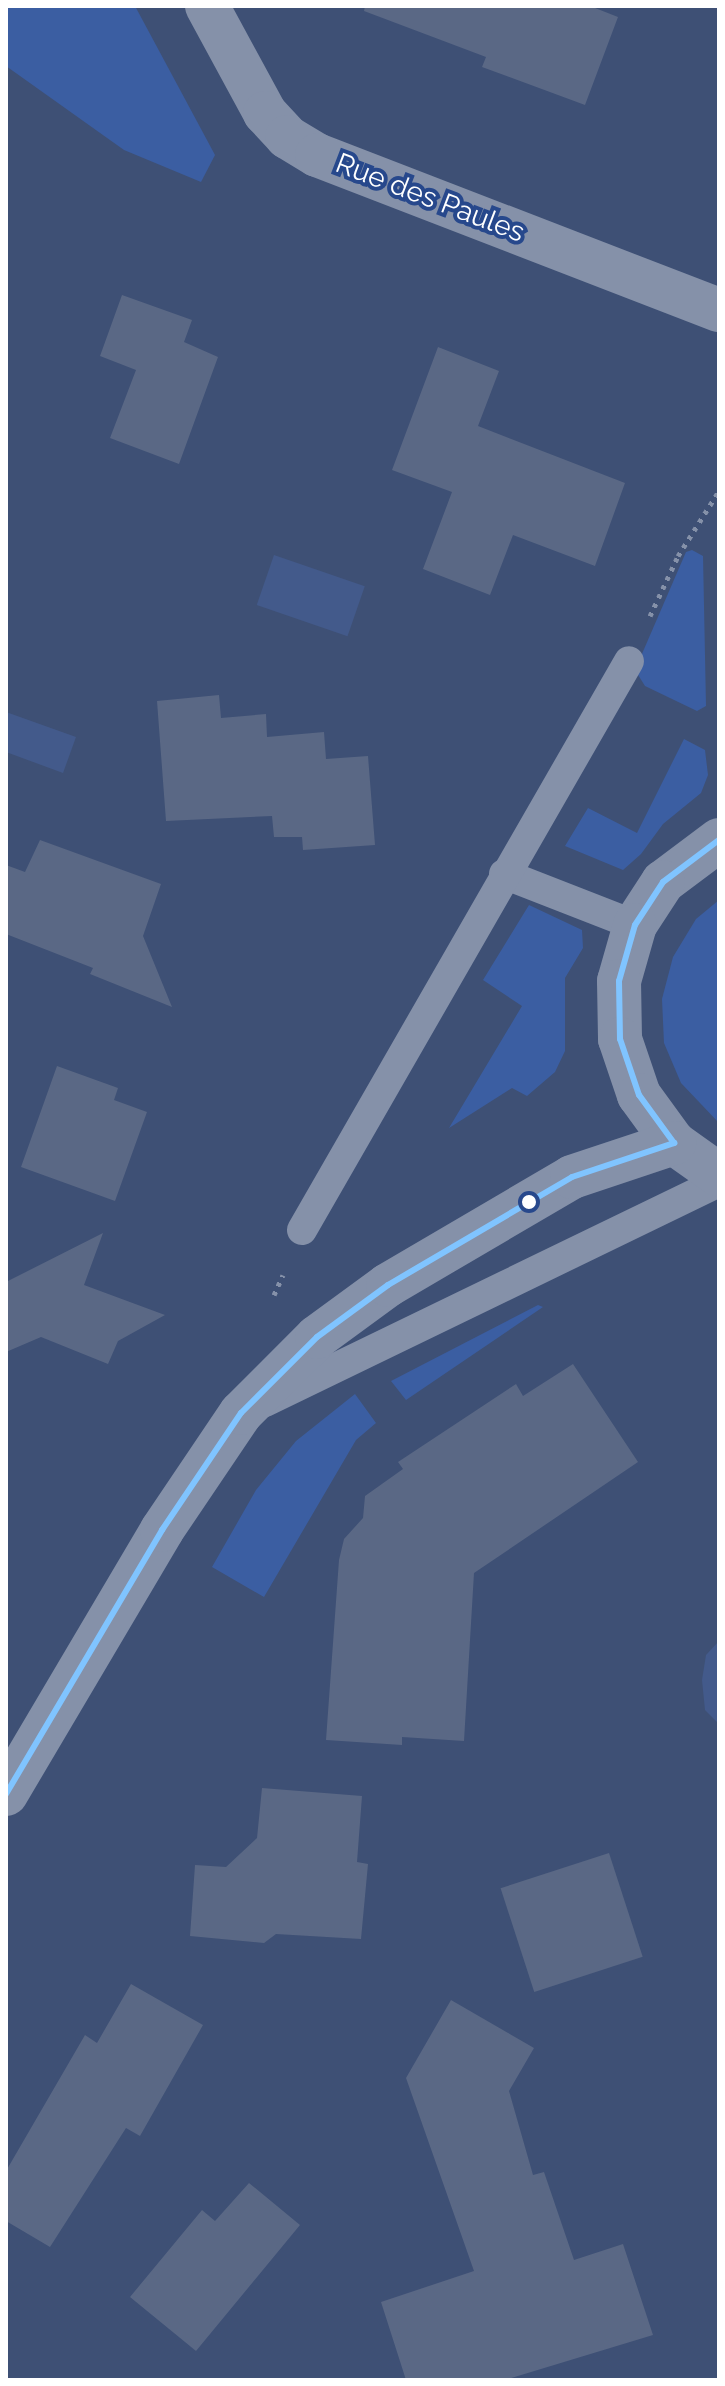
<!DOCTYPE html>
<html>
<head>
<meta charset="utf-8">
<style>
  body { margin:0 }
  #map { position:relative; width:725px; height:2386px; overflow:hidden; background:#3e5075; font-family:Raleway,sans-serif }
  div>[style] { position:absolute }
  .green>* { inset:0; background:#3b5ea2 }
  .water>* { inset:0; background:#435a8b; transform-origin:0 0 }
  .building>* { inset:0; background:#5a6885; transform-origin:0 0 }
  .path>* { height:5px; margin-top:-2.5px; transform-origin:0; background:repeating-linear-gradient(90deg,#8591a9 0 4px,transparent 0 10px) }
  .service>* { height:30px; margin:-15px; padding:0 15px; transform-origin:15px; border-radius:15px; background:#8591a9 }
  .minor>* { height:44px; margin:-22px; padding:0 22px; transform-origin:22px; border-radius:22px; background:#8591a9 }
  .tertiary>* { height:44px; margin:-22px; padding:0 22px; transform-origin:22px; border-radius:22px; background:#8591a9 }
  .bus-1>* { height:6px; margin:-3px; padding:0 3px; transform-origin:3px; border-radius:3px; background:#80c4ff }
  .dots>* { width:22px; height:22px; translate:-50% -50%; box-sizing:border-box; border:4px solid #27488c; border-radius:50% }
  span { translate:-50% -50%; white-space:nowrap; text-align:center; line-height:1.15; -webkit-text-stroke:8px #27488c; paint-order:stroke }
  .street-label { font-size:28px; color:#fff }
  .frame { position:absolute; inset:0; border:8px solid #fff; pointer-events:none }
</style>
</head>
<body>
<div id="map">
  <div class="green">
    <div style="clip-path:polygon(6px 6px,135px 6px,215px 155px,201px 182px,124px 150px,6px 66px)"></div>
    <div style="clip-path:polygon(692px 550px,703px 556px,706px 706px,697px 711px,645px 686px,635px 670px,686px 552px)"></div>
    <div style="clip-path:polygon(684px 739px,705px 750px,708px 775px,701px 793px,663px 824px,641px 854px,623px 870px,565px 846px,588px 808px,637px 833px)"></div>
    <div style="clip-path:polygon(719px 900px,719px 1123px,681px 1083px,664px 1043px,662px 999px,673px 957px,696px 919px)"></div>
    <div style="clip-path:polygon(529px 905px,582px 930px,583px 948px,565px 978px,565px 1051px,555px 1072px,527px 1096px,512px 1088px,449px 1128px,522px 1006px,483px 980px)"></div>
    <div style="clip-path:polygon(538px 1305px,543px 1307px,406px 1400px,391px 1381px)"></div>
    <div style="clip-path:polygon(355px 1394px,376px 1423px,356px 1440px,264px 1597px,212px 1567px,256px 1490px,296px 1441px)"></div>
  </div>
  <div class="water">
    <div style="left:274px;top:555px;width:96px;height:53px;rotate:19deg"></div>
    <div style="clip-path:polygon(6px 712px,76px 737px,63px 773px,6px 752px)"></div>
    <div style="clip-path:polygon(719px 1641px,719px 1724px,705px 1710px,702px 1680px,706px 1655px)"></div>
  </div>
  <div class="building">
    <div style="clip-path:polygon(365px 6px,590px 6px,618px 17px,585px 105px,482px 67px,486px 57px,364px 11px)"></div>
    <div style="clip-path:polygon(122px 295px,192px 320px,184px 342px,218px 357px,179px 464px,110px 438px,136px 370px,100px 356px)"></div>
    <div style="clip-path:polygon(438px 347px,499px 371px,478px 426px,625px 483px,595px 566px,513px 535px,490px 595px,423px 569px,452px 492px,392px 470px)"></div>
    <div style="clip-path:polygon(219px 695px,221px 718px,266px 714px,267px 737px,324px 732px,326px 759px,368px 756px,375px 845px,303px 850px,302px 837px,274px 837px,272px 816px,166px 821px,157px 701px)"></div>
    <div style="clip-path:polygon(40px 840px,161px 884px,143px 936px,172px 1007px,90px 974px,93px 968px,6px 934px,6px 865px,25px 872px)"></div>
    <div style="clip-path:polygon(57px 1066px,118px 1088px,114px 1100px,147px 1112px,115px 1201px,21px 1167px)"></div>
    <div style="clip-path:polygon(103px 1233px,84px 1285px,165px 1315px,118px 1341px,108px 1364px,41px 1337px,6px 1352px,6px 1282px)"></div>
    <div style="clip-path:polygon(573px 1364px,638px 1462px,474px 1573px,464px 1741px,402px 1737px,402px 1745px,326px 1740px,339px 1560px,344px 1539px,363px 1518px,365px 1496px,403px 1469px,398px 1462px,516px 1384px,523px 1396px)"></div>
    <div style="clip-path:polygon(262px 1788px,362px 1796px,357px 1862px,368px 1864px,361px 1939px,276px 1934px,264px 1943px,190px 1936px,195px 1865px,226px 1867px,257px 1838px)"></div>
    <div style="left:609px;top:1853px;width:109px;height:114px;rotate:72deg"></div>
    <div style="clip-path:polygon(131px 1984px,203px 2025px,140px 2136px,126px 2128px,50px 2247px,6px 2221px,6px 2171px,85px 2035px,97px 2043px)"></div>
    <div style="clip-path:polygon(451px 2000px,534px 2048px,509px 2091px,533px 2175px,544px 2172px,574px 2260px,623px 2244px,653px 2335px,505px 2380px,406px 2380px,381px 2302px,474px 2271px,406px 2078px)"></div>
    <div style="clip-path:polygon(249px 2183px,300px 2225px,196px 2351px,130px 2297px,202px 2210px,215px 2221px)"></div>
  </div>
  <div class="path">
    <div style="left:650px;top:616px;width:66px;rotate:-65deg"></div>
    <div style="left:678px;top:556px;width:77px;rotate:-57.8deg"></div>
    <div style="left:274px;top:1295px;width:22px;rotate:-66deg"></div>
  </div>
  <div class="service">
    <div style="left:504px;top:874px;width:141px;rotate:21.3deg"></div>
    <div style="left:302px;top:1230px;width:656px;rotate:-60.11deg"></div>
    <div style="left:265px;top:1402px;width:504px;rotate:-25.85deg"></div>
  </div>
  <div class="minor">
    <div style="left:207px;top:6px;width:122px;rotate:61.5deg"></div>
    <div style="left:265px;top:113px;width:33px;rotate:47deg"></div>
    <div style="left:287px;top:137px;width:35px;rotate:31deg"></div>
    <div style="left:317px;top:155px;width:431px;rotate:21.1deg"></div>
  </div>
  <div class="tertiary">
    <div style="left:719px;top:840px;width:70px;rotate:143.1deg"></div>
    <div style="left:663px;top:882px;width:51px;rotate:123.1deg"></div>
    <div style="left:635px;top:925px;width:58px;rotate:105.9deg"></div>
    <div style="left:619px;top:981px;width:58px;rotate:89deg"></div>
    <div style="left:620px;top:1039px;width:59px;rotate:71.3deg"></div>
    <div style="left:639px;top:1095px;width:59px;rotate:53.9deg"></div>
    <div style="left:674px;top:1143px;width:55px;rotate:35.4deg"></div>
    <div style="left:6px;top:1794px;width:307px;rotate:-59.4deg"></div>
    <div style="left:162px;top:1530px;width:141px;rotate:-56deg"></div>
    <div style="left:241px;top:1413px;width:107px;rotate:-45deg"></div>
    <div style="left:317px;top:1337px;width:88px;rotate:-36.2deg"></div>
    <div style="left:388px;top:1285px;width:213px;rotate:-30.4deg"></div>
    <div style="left:572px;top:1177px;width:108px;rotate:-18.4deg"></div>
  </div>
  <div class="bus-1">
    <div style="left:6px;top:1794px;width:307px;rotate:-59.4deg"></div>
    <div style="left:162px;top:1530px;width:141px;rotate:-56deg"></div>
    <div style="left:241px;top:1413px;width:107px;rotate:-45deg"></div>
    <div style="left:317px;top:1337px;width:88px;rotate:-36.2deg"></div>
    <div style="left:388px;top:1285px;width:213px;rotate:-30.4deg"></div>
    <div style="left:572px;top:1177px;width:108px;rotate:-18.4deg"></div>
    <div style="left:674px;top:1143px;width:59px;rotate:-126.1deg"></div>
    <div style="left:639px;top:1095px;width:59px;rotate:-108.7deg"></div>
    <div style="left:620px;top:1039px;width:58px;rotate:-91deg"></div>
    <div style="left:619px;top:981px;width:58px;rotate:-74.1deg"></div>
    <div style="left:635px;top:925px;width:51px;rotate:-56.9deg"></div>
    <div style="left:663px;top:882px;width:70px;rotate:-36.9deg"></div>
  </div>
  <div class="dots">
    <div style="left:529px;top:1202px;background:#fff"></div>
  </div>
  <div class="street-label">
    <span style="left:430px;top:198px;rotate:21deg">Rue des Paules</span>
  </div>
  <div class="frame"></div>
</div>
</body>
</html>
